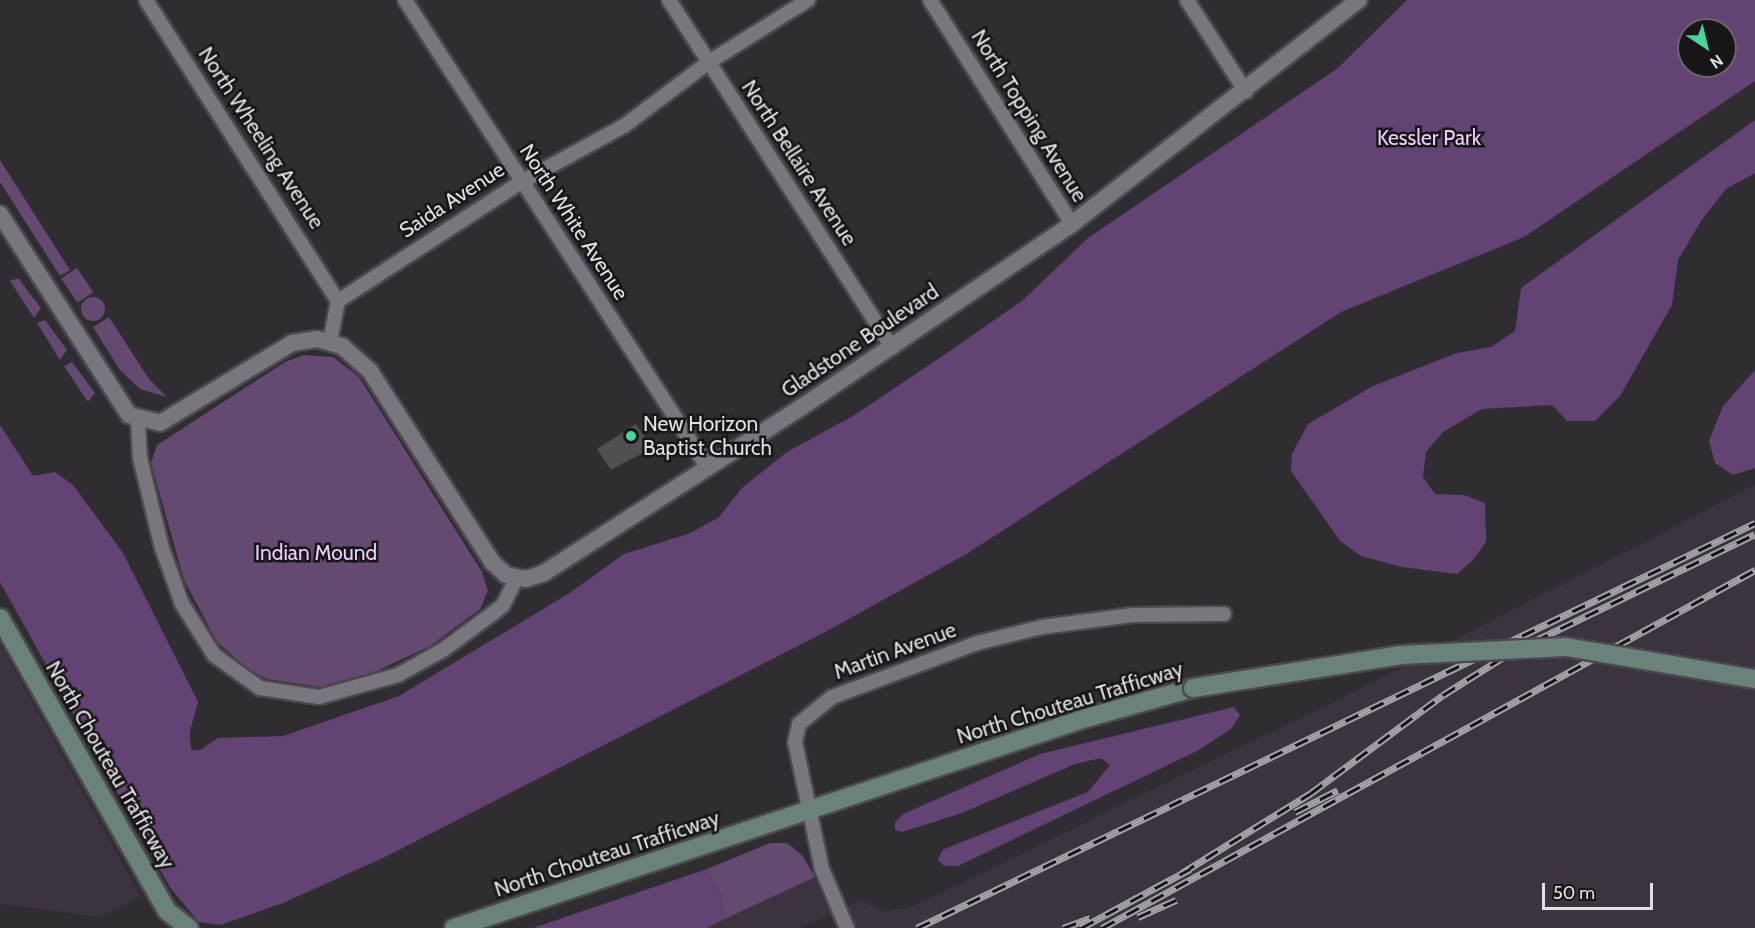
<!DOCTYPE html>
<html>
<head>
<meta charset="utf-8">
<style>
  body { margin:0 }
  #map { position:relative; width:1755px; height:928px; overflow:hidden; background:#2f2c32; font-family:Cabin,sans-serif }
  div>[style] { position:absolute }
  .built>* { inset:0; background:#3b343f }
  .green>* { inset:0; background:#644971; transform-origin:0 0 }
  .round { border-radius:50% }
  .forest>* { inset:0; background:#634373 }
  .building>* { inset:0; background:#524e54 }
  .roads { filter:drop-shadow(2px 0 #4c494e) drop-shadow(-2px 0 #4c494e) drop-shadow(0 2px #4c494e) drop-shadow(0 -2px #4c494e) }
  .minor>* { height:14px; margin:-7px; padding:0 7px; transform-origin:7px; border-radius:7px; background:#7b767d }
  .tertiary>* { height:16px; margin:-8px; padding:0 8px; transform-origin:8px; border-radius:8px; background:#7b767d }
  .secondary>* { height:18px; margin:-9px; padding:0 9px; transform-origin:9px; border-radius:9px; background:#6a827b }
  .rail>* { height:7px; margin-top:-3.5px; transform-origin:0; background:repeating-linear-gradient(90deg,#171517 0 14px,#a5a3a7 0 28px); box-sizing:border-box; border-block:2px solid #a5a3a7 }
  .bridges { filter:drop-shadow(2px 0 #4c494e) drop-shadow(-2px 0 #4c494e) drop-shadow(0 2px #4c494e) drop-shadow(0 -2px #4c494e) }
  .secondary-bridge>* { height:18px; margin:-9px; padding:0 9px; transform-origin:9px; border-radius:9px; background:#6a827b }
  .dots>* { width:16px; height:16px; translate:-50% -50%; box-sizing:border-box; border:3px solid #171517; border-radius:50% }
  span { translate:-50% -50%; white-space:nowrap; text-align:center; line-height:1.15; -webkit-text-stroke:5px #171517; paint-order:stroke }
  .street-label { font-size:21px; color:#e1dfe3 }
  .park-label { font-size:21px; color:#ebcdfa }
  .poi-label { font-size:21px; color:#e1dfe3 }
  .left { translate:0 -50%; text-align:left }
  .north { position:absolute; left:1677px; top:18px; width:60px; height:60px; box-sizing:border-box; background:#171517; border:2px solid #686669; border-radius:50%; rotate:145deg; font-size:16px; font-weight:700; line-height:24px; text-align:center; color:#e1dfe3 }
  .north::after { content:''; display:block; margin:auto; width:21px; height:27px; background:#4ad49c; clip-path:polygon(50% 0,100% 100%,50% 72%,0 100%) }
  .scale { position:absolute; left:1542px; top:883px; width:111px; height:27px; box-sizing:border-box; border:3px solid #e1dfe3; border-top:0; padding-left:8px; font-size:18px; line-height:21px; white-space:nowrap; color:#e1dfe3; -webkit-text-stroke:4px #171517; paint-order:stroke }
</style>
</head>
<body>
<div id="map">
  <div class="built">
    <div style="clip-path:polygon(1755px 485px,1755px 928px,836px 928px,830px 914px,800px 928px,707px 928px,815px 877px,830px 914px,862px 900px,883px 912px,912px 907px,1360px 689px)"></div>
    <div style="clip-path:polygon(0 644px,141px 896px,100px 917px,0 904px)"></div>
  </div>
  <div class="green">
    <div style="clip-path:polygon(0 160px,70px 270px,60px 276px,0 182px)"></div>
    <div style="left:77px;top:268px;width:29px;height:19px;rotate:56deg"></div>
    <div style="clip-path:polygon(18px 278px,41px 308px,34px 318px,10px 281px)"></div>
    <div class="round" style="left:81px;top:297px;width:24px;height:24px"></div>
    <div style="clip-path:polygon(109px 317px,149px 379px,167px 397px,140px 389px,120px 370px,93px 327px)"></div>
    <div style="clip-path:polygon(45px 320px,67px 350px,60px 360px,37px 323px)"></div>
    <div style="clip-path:polygon(304px 355px,333px 357px,359px 377px,482px 572px,488px 591px,480px 609px,430px 646px,377px 671px,319px 687px,267px 679px,248px 669px,217px 642px,184px 580px,151px 463px,157px 445px,285px 362px)"></div>
    <div style="clip-path:polygon(72px 362px,95px 393px,88px 402px,64px 366px)"></div>
    <div style="clip-path:polygon(770px 843px,787px 843px,802px 855px,815px 877px,725px 919px,720px 893px,707px 869px)"></div>
  </div>
  <div class="forest">
    <div style="clip-path:polygon(evenodd,1407px 0,1755px 0,1755px 81px,1524px 237px,1341px 312px,968px 553px,827px 631px,385px 857px,283px 903px,220px 925px,199px 922px,171px 889px,0 582px,0 425px,33px 476px,55px 472px,73px 485px,123px 553px,198px 702px,190px 731px,191px 750px,200px 750px,218px 738px,283px 736px,399px 696px,568px 594px,624px 554px,688px 534px,718px 518px,742px 488px,787px 452px,853px 416px,947px 353px,1023px 300px,1088px 238px,1338px 68px,1407px 0,1689px 30px,1725px 30px,1725px 66px,1689px 66px,1689px 30px)"></div>
    <div style="clip-path:polygon(1755px 120px,1755px 173px,1726px 189px,1701px 221px,1678px 260px,1672px 305px,1620px 396px,1595px 421px,1567px 421px,1552px 405px,1482px 409px,1443px 432px,1426px 452px,1423px 477px,1435px 494px,1464px 495px,1485px 503px,1486px 542px,1472px 561px,1457px 574px,1402px 567px,1361px 556px,1340px 541px,1291px 471px,1292px 454px,1308px 424px,1373px 386px,1457px 353px,1491px 347px,1515px 331px,1521px 288px)"></div>
    <div style="clip-path:polygon(1755px 370px,1755px 468px,1733px 475px,1715px 463px,1709px 441px,1723px 406px)"></div>
    <div style="clip-path:polygon(1234px 707px,1240px 715px,1231px 729px,1197px 751px,958px 866px,944px 866px,938px 860px,942px 850px,1088px 792px,1110px 765px,1101px 758px,1075px 764px,962px 813px,902px 832px,895px 830px,895px 822px,903px 814px,1040px 754px)"></div>
    <div style="clip-path:polygon(707px 869px,720px 893px,725px 919px,707px 928px,533px 928px)"></div>
  </div>
  <div class="building">
    <div style="clip-path:polygon(636px 424px,652px 448px,611px 470px,597px 449px)"></div>
  </div>
  <div class="roads">
    <div class="minor">
      <div style="left:146px;top:0;width:357px;rotate:57.5deg"></div>
      <div style="left:405px;top:0;width:558px;rotate:57.08deg"></div>
      <div style="left:669px;top:0;width:413px;rotate:57.3deg"></div>
      <div style="left:930px;top:0;width:265px;rotate:57.6deg"></div>
      <div style="left:1187px;top:0;width:109px;rotate:57.3deg"></div>
      <div style="left:330px;top:341px;width:41px;rotate:-78.7deg"></div>
      <div style="left:338px;top:301px;width:221px;rotate:-33deg"></div>
      <div style="left:523px;top:181px;width:115px;rotate:-28.6deg"></div>
      <div style="left:624px;top:126px;width:106px;rotate:-37deg"></div>
      <div style="left:709px;top:62px;width:117px;rotate:-32.1deg"></div>
      <div style="left:138px;top:421px;width:37px;rotate:87deg"></div>
      <div style="left:140px;top:458px;width:93px;rotate:76.3deg"></div>
      <div style="left:162px;top:548px;width:59px;rotate:70.3deg"></div>
      <div style="left:182px;top:604px;width:60px;rotate:57.9deg"></div>
      <div style="left:214px;top:655px;width:57px;rotate:35.7deg"></div>
      <div style="left:260px;top:688px;width:60px;rotate:8.7deg"></div>
      <div style="left:319px;top:697px;width:82px;rotate:-15.6deg"></div>
      <div style="left:398px;top:675px;width:51px;rotate:-29.1deg"></div>
      <div style="left:443px;top:650px;width:61px;rotate:-36.3deg"></div>
      <div style="left:492px;top:614px;width:14px;rotate:-39deg"></div>
      <div style="left:503px;top:605px;width:29px;rotate:-63deg"></div>
      <div style="left:847px;top:928px;width:64px;rotate:-113deg"></div>
      <div style="left:822px;top:869px;width:130px;rotate:-102deg"></div>
      <div style="left:795px;top:742px;width:18px;rotate:-77deg"></div>
      <div style="left:799px;top:724px;width:43px;rotate:-39.3deg"></div>
      <div style="left:832px;top:697px;width:155px;rotate:-20.4deg"></div>
      <div style="left:977px;top:643px;width:67px;rotate:-13.8deg"></div>
      <div style="left:1042px;top:627px;width:91px;rotate:-7.6deg"></div>
      <div style="left:1132px;top:615px;width:92px;rotate:-0.6deg"></div>
    </div>
    <div class="tertiary">
      <div style="left:0;top:214px;width:239px;rotate:57.3deg"></div>
      <div style="left:129px;top:415px;width:32px;rotate:14deg"></div>
      <div style="left:160px;top:423px;width:154px;rotate:-31.2deg"></div>
      <div style="left:292px;top:343px;width:25px;rotate:-9deg"></div>
      <div style="left:317px;top:339px;width:26px;rotate:16deg"></div>
      <div style="left:342px;top:346px;width:38px;rotate:42deg"></div>
      <div style="left:370px;top:371px;width:227px;rotate:57.4deg"></div>
      <div style="left:492px;top:562px;width:19px;rotate:43deg"></div>
      <div style="left:506px;top:575px;width:20px;rotate:11deg"></div>
      <div style="left:526px;top:579px;width:19px;rotate:-18deg"></div>
      <div style="left:544px;top:573px;width:307px;rotate:-32.8deg"></div>
      <div style="left:802px;top:407px;width:326px;rotate:-34.1deg"></div>
      <div style="left:1072px;top:224px;width:364px;rotate:-38deg"></div>
    </div>
    <div class="secondary">
      <div style="left:0;top:618px;width:337px;rotate:60.3deg"></div>
      <div style="left:167px;top:911px;width:28px;rotate:38deg"></div>
      <div style="left:454px;top:928px;width:666px;rotate:-18.38deg"></div>
      <div style="left:1086px;top:718px;width:111px;rotate:-15.7deg"></div>
    </div>
  </div>
  <div class="rail">
    <div style="left:1295px;top:812px;width:48px;rotate:-27.1deg"></div>
    <div style="left:1182px;top:873px;width:152px;rotate:-31.8deg"></div>
    <div style="left:1311px;top:793px;width:164px;rotate:-36.6deg"></div>
    <div style="left:1443px;top:695px;width:79px;rotate:-32.1deg"></div>
    <div style="left:1510px;top:653px;width:272px;rotate:-25.9deg"></div>
    <div style="left:1138px;top:917px;width:42px;rotate:-24.1deg"></div>
    <div style="left:917px;top:928px;width:931px;rotate:-25.79deg"></div>
    <div style="left:1063px;top:928px;width:29px;rotate:-20deg"></div>
    <div style="left:1081px;top:928px;width:124px;rotate:-28.4deg"></div>
    <div style="left:1102px;top:928px;width:745px;rotate:-28.73deg"></div>
  </div>
  <div class="bridges">
    <div class="secondary-bridge">
      <div style="left:1193px;top:688px;width:211px;rotate:-9deg"></div>
      <div style="left:1401px;top:655px;width:165px;rotate:-2.8deg"></div>
      <div style="left:1566px;top:647px;width:192px;rotate:9.6deg"></div>
    </div>
  </div>
  <div class="dots">
    <div style="left:631px;top:436px;background:#4ad49c"></div>
  </div>
  <div class="street-label">
    <span style="left:1029px;top:116px;rotate:58deg">North Topping Avenue</span>
    <span style="left:261px;top:138px;rotate:57deg">North Wheeling Avenue</span>
    <span style="left:799px;top:163px;rotate:57deg">North Bellaire Avenue</span>
    <span style="left:452px;top:200px;rotate:-33deg">Saida Avenue</span>
    <span style="left:574px;top:222px;rotate:57deg">North White Avenue</span>
    <span style="left:860px;top:341px;rotate:-34deg">Gladstone Boulevard</span>
    <span style="left:895px;top:651px;rotate:-20deg">Martin Avenue</span>
    <span style="left:1070px;top:703px;rotate:-17deg">North Chouteau Trafficway</span>
    <span style="left:110px;top:765px;rotate:60deg">North Chouteau Trafficway</span>
    <span style="left:607px;top:854px;rotate:-18deg">North Chouteau Trafficway</span>
  </div>
  <div class="park-label">
    <span style="left:1429px;top:138px">Kessler Park</span>
    <span style="left:316px;top:553px">Indian Mound</span>
  </div>
  <div class="poi-label">
    <span class="left" style="left:643px;top:436px">New Horizon<br>Baptist Church</span>
  </div>
  <div class="north">N</div>
  <div class="scale">50 m</div>
</div>
</body>
</html>
